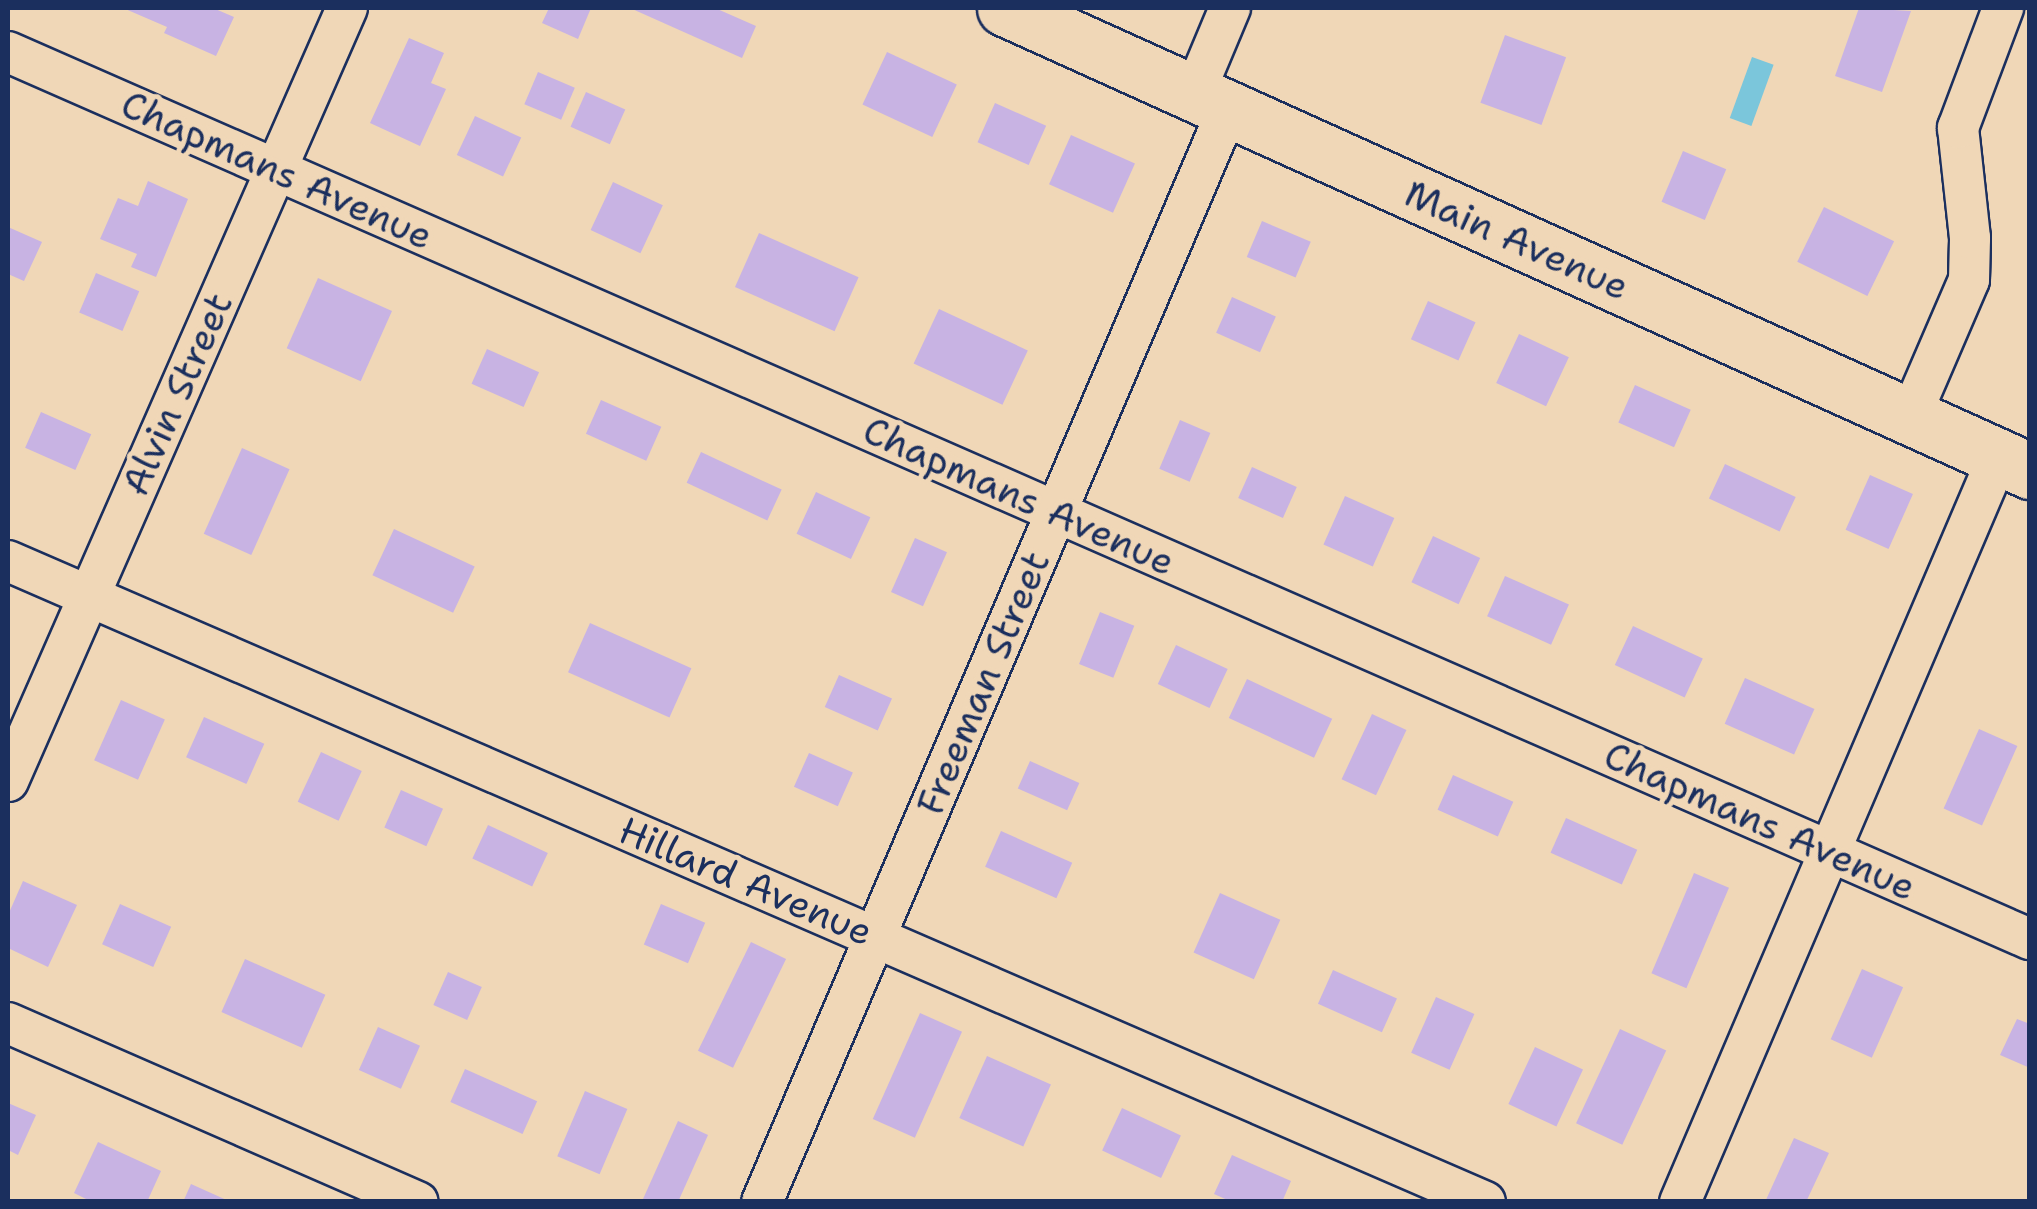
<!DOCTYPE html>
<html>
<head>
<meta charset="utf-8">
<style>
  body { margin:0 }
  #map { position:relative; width:2037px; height:1209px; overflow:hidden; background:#f0d7b7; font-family:"Shantell Sans",sans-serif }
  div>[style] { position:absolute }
  .water>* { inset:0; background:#7bc6db; transform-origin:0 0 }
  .building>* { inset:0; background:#c8b3e3; transform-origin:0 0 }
  .roads { filter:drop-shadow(2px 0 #1b2f5e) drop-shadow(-2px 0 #1b2f5e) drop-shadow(0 2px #1b2f5e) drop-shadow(0 -2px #1b2f5e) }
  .minor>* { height:40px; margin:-20px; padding:0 20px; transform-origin:20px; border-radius:20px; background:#f0d7b7 }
  .primary>* { height:55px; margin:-27.5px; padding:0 27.5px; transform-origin:27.5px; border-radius:27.5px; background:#f0d7b7 }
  span { translate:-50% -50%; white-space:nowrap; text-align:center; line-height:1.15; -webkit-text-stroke:10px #f0d7b7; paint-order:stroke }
  .street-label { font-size:38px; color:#1b2f5e }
  .frame { position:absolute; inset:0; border:10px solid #1b2f5e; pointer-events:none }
</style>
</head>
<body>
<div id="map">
  <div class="water">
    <div style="left:1752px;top:57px;width:23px;height:65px;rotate:20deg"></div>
  </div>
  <div class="building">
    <div style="clip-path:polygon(123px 8px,213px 8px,234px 17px,216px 56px,164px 33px,167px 27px)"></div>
    <div style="clip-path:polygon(549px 8px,591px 8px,578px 39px,542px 23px)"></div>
    <div style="clip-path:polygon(630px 8px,715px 8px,756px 26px,742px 58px)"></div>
    <div style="clip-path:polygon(1859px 8px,1911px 11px,1882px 92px,1835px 76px)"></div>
    <div style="left:1505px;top:35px;width:65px;height:72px;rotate:20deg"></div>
    <div style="clip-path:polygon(409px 38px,444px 53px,431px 83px,446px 89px,420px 146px,370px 123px)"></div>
    <div style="left:887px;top:52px;width:77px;height:58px;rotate:25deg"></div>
    <div style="left:538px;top:72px;width:40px;height:35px;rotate:23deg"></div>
    <div style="left:586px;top:92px;width:43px;height:38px;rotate:24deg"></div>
    <div style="left:995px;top:103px;width:56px;height:43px;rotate:24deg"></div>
    <div style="left:475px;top:116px;width:51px;height:43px;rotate:25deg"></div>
    <div style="left:1071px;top:135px;width:70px;height:54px;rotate:24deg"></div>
    <div style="left:1683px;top:151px;width:47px;height:55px;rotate:23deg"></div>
    <div style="clip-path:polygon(148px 181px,188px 199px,156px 277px,131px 267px,137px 254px,100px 239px,118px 198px,138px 206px)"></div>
    <div style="left:613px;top:182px;width:55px;height:53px;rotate:25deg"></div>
    <div style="left:1824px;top:207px;width:78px;height:61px;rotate:26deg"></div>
    <div style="left:1262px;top:221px;width:53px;height:39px;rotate:23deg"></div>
    <div style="clip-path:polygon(8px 227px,42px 242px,24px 281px,8px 274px)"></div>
    <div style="left:759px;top:233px;width:109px;height:59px;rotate:24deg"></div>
    <div style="left:96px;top:273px;width:47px;height:43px;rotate:23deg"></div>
    <div style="left:318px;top:278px;width:81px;height:77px;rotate:24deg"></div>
    <div style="left:1232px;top:297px;width:48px;height:39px;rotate:24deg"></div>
    <div style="left:1428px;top:301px;width:52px;height:42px;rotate:24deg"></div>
    <div style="left:939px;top:309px;width:98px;height:60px;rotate:25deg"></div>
    <div style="left:1519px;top:334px;width:55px;height:54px;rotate:25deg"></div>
    <div style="left:487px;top:349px;width:57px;height:38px;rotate:24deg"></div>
    <div style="left:1635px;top:385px;width:61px;height:41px;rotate:24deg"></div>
    <div style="left:601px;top:400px;width:66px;height:37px;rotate:24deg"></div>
    <div style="left:41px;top:412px;width:55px;height:39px;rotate:24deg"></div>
    <div style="left:1180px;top:420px;width:33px;height:53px;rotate:23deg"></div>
    <div style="left:242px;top:448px;width:52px;height:94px;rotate:24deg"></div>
    <div style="left:701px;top:452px;width:89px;height:34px;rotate:25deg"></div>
    <div style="left:1725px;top:464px;width:78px;height:38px;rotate:25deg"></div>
    <div style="left:1252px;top:467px;width:49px;height:34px;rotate:24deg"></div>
    <div style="left:1870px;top:475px;width:47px;height:60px;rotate:24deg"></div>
    <div style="left:816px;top:492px;width:60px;height:46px;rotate:25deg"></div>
    <div style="left:1345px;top:496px;width:54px;height:53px;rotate:24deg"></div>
    <div style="left:394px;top:529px;width:89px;height:51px;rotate:25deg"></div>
    <div style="left:1433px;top:536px;width:52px;height:51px;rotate:25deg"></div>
    <div style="left:915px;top:538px;width:35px;height:59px;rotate:24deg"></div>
    <div style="left:1505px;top:576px;width:70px;height:44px;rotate:24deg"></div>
    <div style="left:1100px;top:612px;width:37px;height:56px;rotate:22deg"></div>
    <div style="left:590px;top:623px;width:111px;height:54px;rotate:24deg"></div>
    <div style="left:1633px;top:626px;width:77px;height:43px;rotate:25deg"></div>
    <div style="left:1176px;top:645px;width:57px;height:43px;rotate:25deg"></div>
    <div style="left:839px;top:675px;width:58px;height:35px;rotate:24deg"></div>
    <div style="left:1745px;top:678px;width:76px;height:50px;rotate:24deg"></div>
    <div style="left:1247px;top:679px;width:94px;height:43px;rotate:25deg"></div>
    <div style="left:121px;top:700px;width:48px;height:66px;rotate:24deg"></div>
    <div style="left:1372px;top:714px;width:38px;height:72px;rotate:25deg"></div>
    <div style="left:204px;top:717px;width:66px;height:44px;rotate:24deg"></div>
    <div style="left:1979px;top:729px;width:42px;height:87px;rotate:24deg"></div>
    <div style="left:321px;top:752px;width:45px;height:55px;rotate:25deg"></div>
    <div style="left:809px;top:753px;width:48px;height:37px;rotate:24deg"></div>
    <div style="left:1030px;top:761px;width:54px;height:30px;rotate:24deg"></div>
    <div style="left:1453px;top:775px;width:66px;height:38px;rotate:24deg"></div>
    <div style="left:401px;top:790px;width:46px;height:41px;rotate:24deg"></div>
    <div style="left:1566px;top:818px;width:78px;height:38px;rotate:24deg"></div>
    <div style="left:488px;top:825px;width:66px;height:37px;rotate:25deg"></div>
    <div style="left:1001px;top:831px;width:78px;height:39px;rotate:24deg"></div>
    <div style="left:1694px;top:873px;width:38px;height:109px;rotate:23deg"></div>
    <div style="clip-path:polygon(23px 881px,77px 905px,48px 967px,8px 948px,8px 915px)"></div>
    <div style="left:1220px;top:893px;width:66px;height:65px;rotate:24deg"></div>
    <div style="left:120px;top:904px;width:56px;height:44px;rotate:24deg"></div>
    <div style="left:661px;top:904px;width:48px;height:44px;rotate:23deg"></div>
    <div style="left:751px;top:942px;width:39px;height:121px;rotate:26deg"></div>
    <div style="left:245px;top:959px;width:88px;height:58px;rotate:24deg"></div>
    <div style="left:1862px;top:969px;width:45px;height:77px;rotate:24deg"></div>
    <div style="left:1333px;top:970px;width:70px;height:37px;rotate:24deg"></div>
    <div style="left:448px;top:972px;width:37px;height:36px;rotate:24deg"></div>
    <div style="left:1436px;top:997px;width:42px;height:61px;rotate:24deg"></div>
    <div style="left:920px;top:1013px;width:46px;height:116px;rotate:24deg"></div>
    <div style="clip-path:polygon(2017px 1019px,2030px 1024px,2030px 1068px,2000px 1055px)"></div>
    <div style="left:378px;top:1027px;width:46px;height:47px;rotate:24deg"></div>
    <div style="left:1620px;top:1029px;width:51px;height:104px;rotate:25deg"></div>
    <div style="left:1535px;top:1047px;width:53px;height:63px;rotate:25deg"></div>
    <div style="left:987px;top:1056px;width:70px;height:68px;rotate:24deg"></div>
    <div style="left:465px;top:1069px;width:79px;height:36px;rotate:24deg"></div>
    <div style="left:585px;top:1091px;width:46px;height:71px;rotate:23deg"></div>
    <div style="clip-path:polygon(8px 1103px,36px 1115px,18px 1155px,8px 1150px)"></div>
    <div style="left:1122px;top:1108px;width:65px;height:47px;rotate:25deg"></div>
    <div style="clip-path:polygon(678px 1121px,708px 1135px,678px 1202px,649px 1202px,643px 1199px)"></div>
    <div style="clip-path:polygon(1794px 1138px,1829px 1153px,1806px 1202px,1765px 1202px)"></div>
    <div style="clip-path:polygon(98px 1142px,161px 1171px,147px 1202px,92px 1202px,74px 1193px)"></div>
    <div style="clip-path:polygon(1232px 1155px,1291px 1181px,1282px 1202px,1232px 1202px,1214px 1194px)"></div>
    <div style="clip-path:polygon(191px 1184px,231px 1202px,183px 1202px)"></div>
  </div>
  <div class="roads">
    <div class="minor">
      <div style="left:8px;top:52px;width:2208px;rotate:23.69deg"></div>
      <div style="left:1194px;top:94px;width:93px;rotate:-67.3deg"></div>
      <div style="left:1910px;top:417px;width:149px;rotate:-66.7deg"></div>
      <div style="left:1969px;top:280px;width:42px;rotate:-88.6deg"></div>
      <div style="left:1970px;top:238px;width:111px;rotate:-96.2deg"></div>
      <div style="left:1958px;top:128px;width:128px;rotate:-69.4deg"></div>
      <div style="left:8px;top:561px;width:1610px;rotate:23.46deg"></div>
      <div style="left:8px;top:781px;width:844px;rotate:-66.32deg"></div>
      <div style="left:8px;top:1023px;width:447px;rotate:23.6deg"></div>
      <div style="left:762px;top:1202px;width:1188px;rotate:-66.91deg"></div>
      <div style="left:1680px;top:1202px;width:810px;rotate:-66.88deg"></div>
    </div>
    <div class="primary">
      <div style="left:1005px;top:8px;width:1125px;rotate:24.31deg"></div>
    </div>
  </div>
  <div class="street-label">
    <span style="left:277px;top:170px;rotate:24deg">Chapmans Avenue</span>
    <span style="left:1517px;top:240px;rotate:24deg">Main Avenue</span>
    <span style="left:177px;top:394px;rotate:-66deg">Alvin Street</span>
    <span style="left:1019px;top:496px;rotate:24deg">Chapmans Avenue</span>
    <span style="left:983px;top:683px;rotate:-67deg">Freeman Street</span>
    <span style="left:1760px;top:821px;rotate:24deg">Chapmans Avenue</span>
    <span style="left:746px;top:881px;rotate:23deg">Hillard Avenue</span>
  </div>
  <div class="frame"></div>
</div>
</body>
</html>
